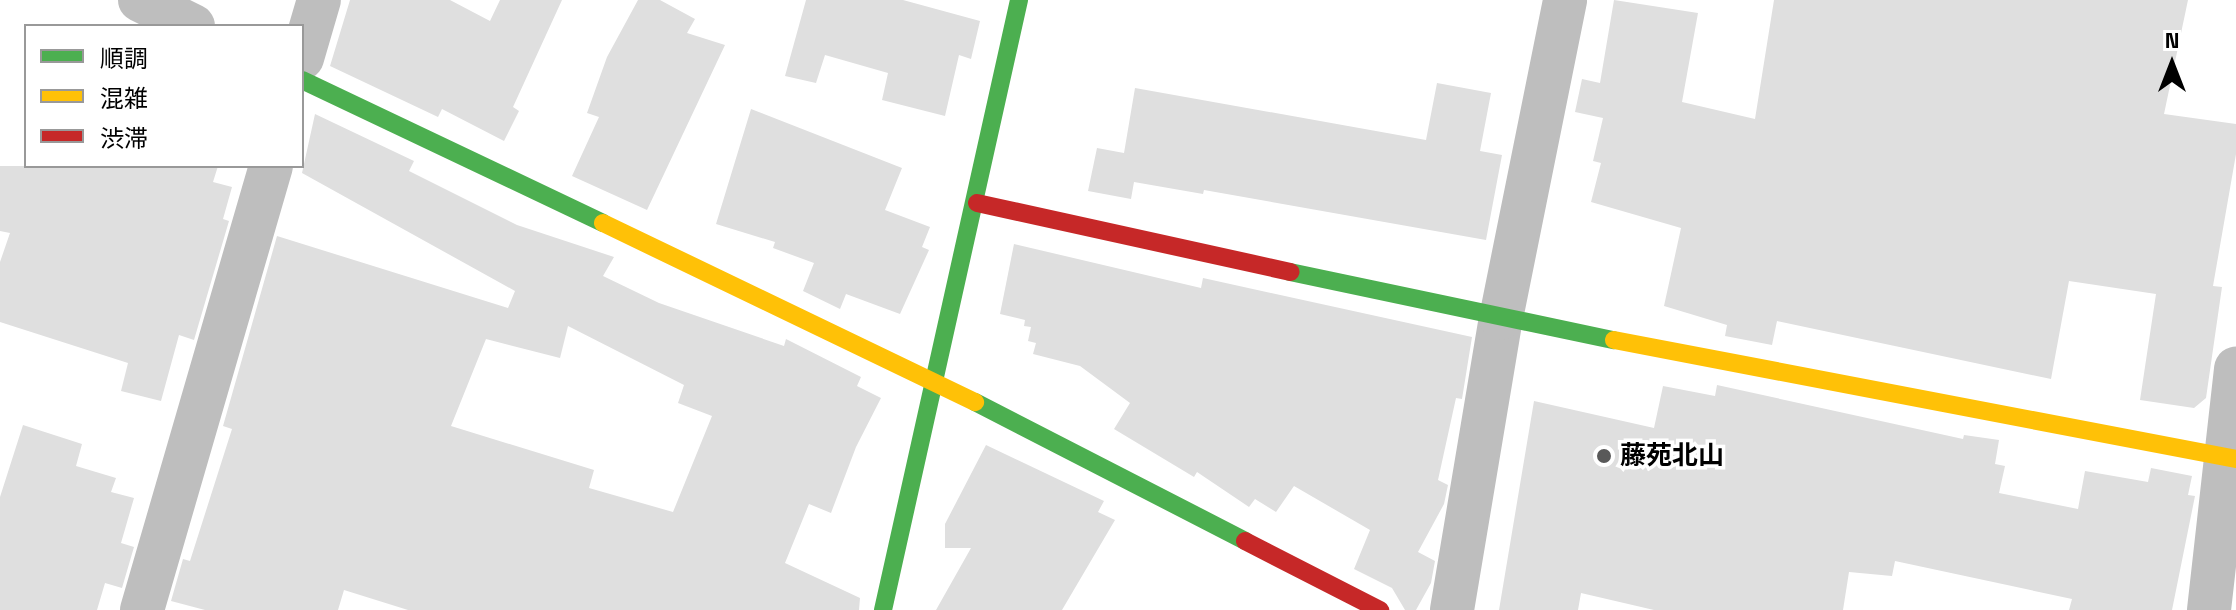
<!DOCTYPE html>
<html>
<head>
<meta charset="utf-8">
<style>
  body { margin:0 }
  #map { position:relative; width:2236px; height:610px; overflow:hidden; background:#fff; font-family:"Space Grotesk","Noto Sans JP",sans-serif }
  div>[style] { position:absolute }
  .building>* { inset:0; background:#dfdfdf }
  .street>* { height:44px; margin:-22px; padding:0 22px; transform-origin:22px; border-radius:22px; background:#bebebe }
  .fast>* { height:18px; margin:-9px; padding:0 9px; transform-origin:9px; border-radius:9px; background:#4caf50 }
  .slow>* { height:18px; margin:-9px; padding:0 9px; transform-origin:9px; border-radius:9px; background:#ffc107 }
  .jam>* { height:18px; margin:-9px; padding:0 9px; transform-origin:9px; border-radius:9px; background:#c62828 }
  .dots>* { width:22px; height:22px; translate:-50% -50%; box-sizing:border-box; border:4px solid #fff; border-radius:50% }
  span { translate:-50% -50%; white-space:nowrap; text-align:center; line-height:1.15; -webkit-text-stroke:7px #fff; paint-order:stroke }
  .poi-label { font-size:26px; color:#000; font-weight:700 }
  .left { translate:0 -50%; text-align:left }
  .legend { position:absolute; left:24px; top:24px; width:280px; height:144px; box-sizing:border-box; background:#fff; border:2px solid #999; margin:0; padding:10px 14px; list-style:none; font-size:24px; color:#000 }
  .legend li { display:flex; align-items:center; gap:16px; height:40px }
  .legend b { width:40px; border:2px solid #999 }
  .north { position:absolute; left:2132px; top:24px; width:80px; height:80px; -webkit-text-stroke:6px #fff; paint-order:stroke; rotate:0deg; font-size:22px; font-weight:700; line-height:32px; text-align:center; color:#000 }
  .north::after { content:''; display:block; margin:auto; width:28px; height:36px; background:#000; clip-path:polygon(50% 0,100% 100%,50% 72%,0 100%) }
</style>
</head>
<body>
<div id="map">
  <div class="building">
    <div style="clip-path:polygon(350px 0,450px 0,490px 21px,500px 0,562px 0,513px 107px,519px 111px,504px 141px,442px 109px,438px 117px,330px 66px)"></div>
    <div style="clip-path:polygon(638px 0,660px 0,695px 19px,687px 33px,725px 45px,647px 210px,572px 176px,599px 117px,587px 113px,607px 57px)"></div>
    <div style="clip-path:polygon(806px 0,903px 0,980px 21px,971px 59px,959px 55px,945px 116px,882px 100px,888px 73px,825px 55px,816px 83px,785px 76px)"></div>
    <div style="clip-path:polygon(1614px 0,1698px 13px,1682px 102px,1755px 119px,1774px 0,2188px 0,2164px 114px,2236px 124px,2236px 154px,2213px 286px,2222px 287px,2206px 398px,2194px 408px,2140px 400px,2156px 294px,2069px 281px,2051px 379px,1777px 321px,1772px 345px,1725px 336px,1727px 325px,1664px 306px,1681px 228px,1591px 202px,1601px 163px,1593px 161px,1603px 118px,1575px 112px,1582px 79px,1600px 83px)"></div>
    <div style="clip-path:polygon(1437px 83px,1491px 93px,1480px 151px,1502px 155px,1486px 240px,1204px 190px,1203px 194px,1134px 182px,1131px 199px,1088px 191px,1097px 148px,1124px 153px,1135px 88px,1426px 140px)"></div>
    <div style="clip-path:polygon(751px 109px,902px 168px,885px 210px,930px 227px,922px 247px,929px 250px,900px 314px,846px 294px,840px 309px,803px 291px,814px 263px,773px 248px,775px 242px,716px 224px)"></div>
    <div style="clip-path:polygon(evenodd,315px 114px,414px 161px,409px 171px,517px 225px,614px 257px,603px 276px,659px 303px,784px 346px,786px 339px,861px 377px,857px 386px,881px 398px,856px 447px,831px 513px,809px 504px,785px 563px,860px 598px,859px 610px,408px 610px,344px 590px,338px 610px,205px 610px,171px 601px,183px 559px,190px 561px,232px 429px,223px 426px,277px 236px,508px 308px,515px 291px,302px 173px,315px 114px,568px 326px,684px 385px,678px 403px,712px 416px,673px 512px,589px 488px,594px 470px,451px 426px,486px 339px,560px 358px,568px 326px)"></div>
    <div style="clip-path:polygon(0 166px,218px 166px,213px 182px,232px 187px,223px 219px,229px 221px,194px 340px,179px 335px,161px 401px,121px 391px,128px 363px,0 322px,0 262px,10px 233px,0 231px)"></div>
    <div style="clip-path:polygon(1014px 244px,1201px 288px,1203px 278px,1472px 337px,1462px 399px,1456px 398px,1438px 480px,1448px 485px,1444px 504px,1418px 552px,1435px 561px,1431px 583px,1416px 610px,1405px 610px,1392px 588px,1354px 569px,1370px 530px,1294px 486px,1276px 512px,1255px 499px,1249px 507px,1197px 472px,1194px 477px,1114px 429px,1130px 403px,1080px 366px,1033px 354px,1036px 343px,1028px 341px,1031px 327px,1024px 326px,1025px 320px,1000px 314px)"></div>
    <div style="clip-path:polygon(1717px 385px,1963px 439px,1964px 435px,1999px 440px,1995px 464px,2005px 466px,1999px 493px,2078px 509px,2085px 471px,2148px 482px,2151px 468px,2192px 476px,2188px 495px,2195px 496px,2172px 610px,2069px 610px,2072px 599px,1895px 561px,1892px 576px,1849px 572px,1843px 610px,1654px 610px,1581px 593px,1578px 610px,1499px 610px,1534px 401px,1654px 428px,1663px 386px,1715px 396px)"></div>
    <div style="clip-path:polygon(23px 425px,82px 444px,76px 466px,116px 478px,111px 492px,134px 498px,121px 543px,134px 547px,122px 588px,105px 583px,97px 610px,0 610px,0 497px)"></div>
    <div style="clip-path:polygon(986px 445px,1104px 501px,1098px 512px,1115px 520px,1062px 610px,936px 610px,971px 548px,945px 548px,945px 524px)"></div>
  </div>
  <div class="street">
    <div style="left:140px;top:0;width:59px;rotate:26.1deg"></div>
    <div style="left:302px;top:58px;width:60px;rotate:-73.7deg"></div>
    <div style="left:142px;top:610px;width:462px;rotate:-73.8deg"></div>
    <div style="left:1452px;top:610px;width:296px;rotate:-80.5deg"></div>
    <div style="left:1501px;top:318px;width:324px;rotate:-78.6deg"></div>
    <div style="left:2209px;top:610px;width:243px;rotate:-83.6deg"></div>
  </div>
  <div class="fast">
    <div style="left:302px;top:80px;width:333px;rotate:25.4deg"></div>
    <div style="left:1290px;top:272px;width:331px;rotate:11.9deg"></div>
    <div style="left:975px;top:402px;width:304px;rotate:27.2deg"></div>
    <div style="left:883px;top:610px;width:625px;rotate:-77.43deg"></div>
  </div>
  <div class="slow">
    <div style="left:603px;top:223px;width:413px;rotate:25.7deg"></div>
    <div style="left:1614px;top:340px;width:633px;rotate:10.83deg"></div>
  </div>
  <div class="jam">
    <div style="left:977px;top:203px;width:321px;rotate:12.4deg"></div>
    <div style="left:1245px;top:541px;width:152px;rotate:27.1deg"></div>
  </div>
  <div class="dots">
    <div style="left:1604px;top:456px;background:#595959"></div>
  </div>
  <div class="poi-label">
    <span class="left" style="left:1620px;top:456px">藤苑北山</span>
  </div>
  <ul class="legend">
  <li><b style="height:10px;background:#4caf50"></b>順調</li>
  <li><b style="height:10px;background:#ffc107"></b>混雑</li>
  <li><b style="height:10px;background:#c62828"></b>渋滞</li>
  </ul>
  <div class="north">N</div>
</div>
</body>
</html>
